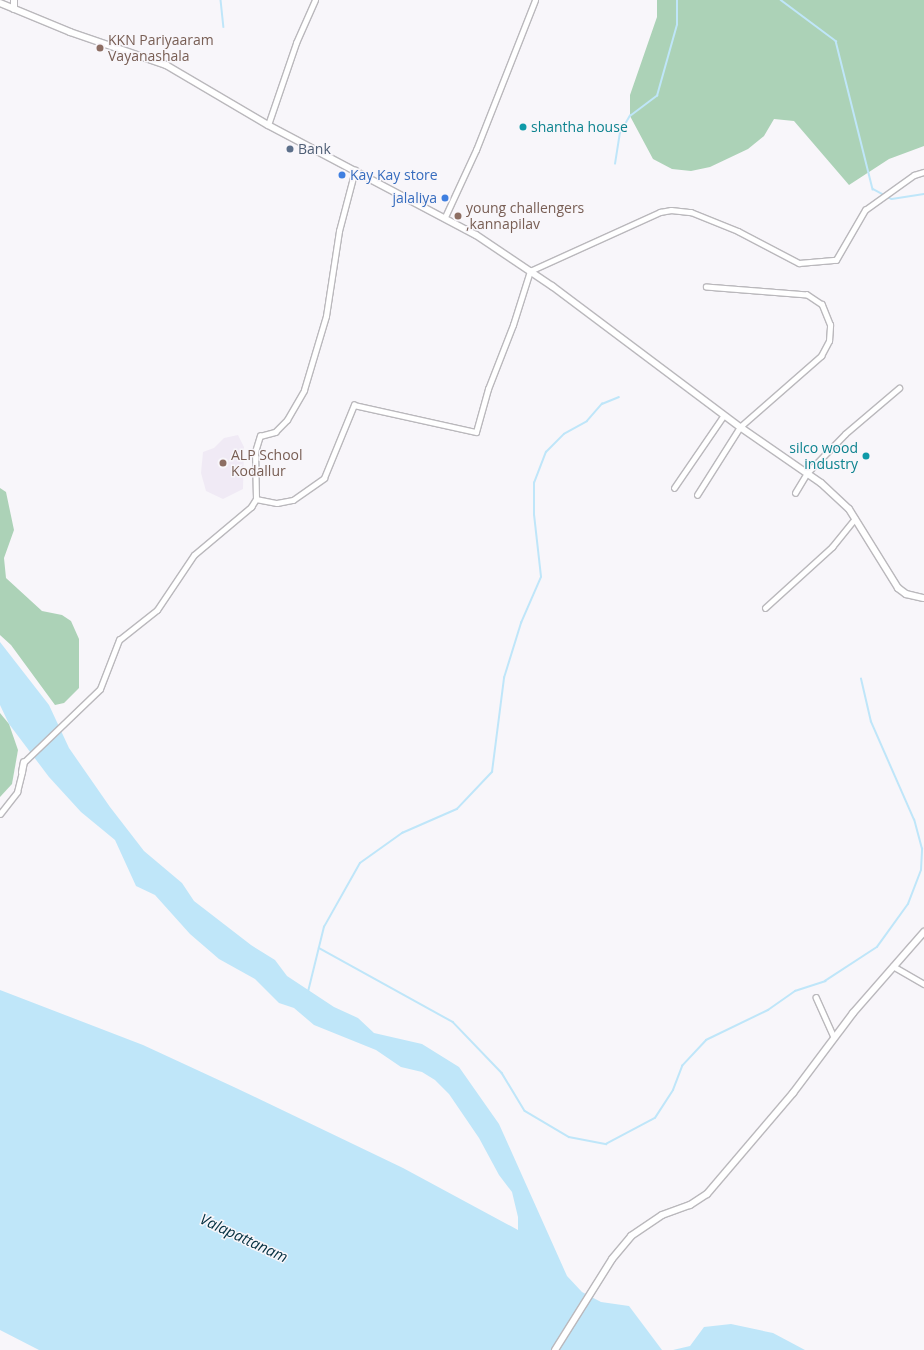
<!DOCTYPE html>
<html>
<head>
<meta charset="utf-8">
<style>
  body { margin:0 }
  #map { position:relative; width:924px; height:1350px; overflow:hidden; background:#f8f6fa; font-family:"Open Sans",sans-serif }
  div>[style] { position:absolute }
  .built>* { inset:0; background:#f0eaf5 }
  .green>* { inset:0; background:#acd2b7 }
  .water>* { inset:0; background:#bfe6f9 }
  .stream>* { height:1.5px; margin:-0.75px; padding:0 0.75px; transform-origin:0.75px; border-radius:0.75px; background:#bfe6f9 }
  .roads { filter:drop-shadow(1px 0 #bab8bc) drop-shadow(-1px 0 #bab8bc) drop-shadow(0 1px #bab8bc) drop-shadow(0 -1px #bab8bc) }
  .street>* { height:4.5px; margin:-2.25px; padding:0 2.25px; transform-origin:2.25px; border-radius:2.25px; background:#fff }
  .secondary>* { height:6px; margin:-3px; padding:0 3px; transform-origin:3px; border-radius:3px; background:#fff }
  .dots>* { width:11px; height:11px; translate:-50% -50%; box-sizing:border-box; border:2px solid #f8f6fa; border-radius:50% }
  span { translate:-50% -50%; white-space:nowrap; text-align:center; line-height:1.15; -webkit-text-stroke:3px #f8f6fa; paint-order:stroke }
  .education-label { font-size:14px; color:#785e54 }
  .left { translate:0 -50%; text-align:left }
  .culture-label { font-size:14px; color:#0d838f }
  .right { translate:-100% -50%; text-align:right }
  .service-label { font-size:14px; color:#4e5e75 }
  .shop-label { font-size:14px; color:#366cbe }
  .water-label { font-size:15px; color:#032f40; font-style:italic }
</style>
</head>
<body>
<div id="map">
  <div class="built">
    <div style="clip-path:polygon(238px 435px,244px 447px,243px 489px,223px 499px,206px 491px,201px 473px,203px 452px,214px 448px,224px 438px)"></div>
  </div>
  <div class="green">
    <div style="clip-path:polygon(657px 0,924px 0,924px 146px,889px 159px,849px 185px,794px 121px,774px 119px,764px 136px,748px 149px,710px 167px,691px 171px,672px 169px,653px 159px,630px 116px,630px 95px,657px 17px)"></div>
    <div style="clip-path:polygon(0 488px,6px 492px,14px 530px,4px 558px,6px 578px,42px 611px,62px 615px,71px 621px,79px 639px,79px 688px,64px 703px,55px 705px,11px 645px,0 635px)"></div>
    <div style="clip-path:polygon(0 713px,9px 724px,18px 750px,12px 784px,0 797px)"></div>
  </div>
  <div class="water">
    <div style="clip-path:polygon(0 642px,49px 705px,69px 748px,110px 807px,144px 851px,182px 883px,194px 901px,251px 945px,275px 960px,287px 976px,334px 1007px,358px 1018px,374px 1033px,422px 1044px,459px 1067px,499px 1124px,567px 1276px,582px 1292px,601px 1302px,629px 1306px,662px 1350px,39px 1350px,0 1330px,0 990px,143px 1045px,236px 1088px,403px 1168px,518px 1230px,518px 1217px,512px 1192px,499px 1175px,479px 1138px,449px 1094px,435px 1080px,422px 1072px,401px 1067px,376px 1050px,314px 1025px,294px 1008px,279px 1003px,255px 979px,219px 959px,190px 934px,155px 895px,136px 886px,115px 840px,81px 812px,49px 777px,9px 724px,0 705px)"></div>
    <div style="clip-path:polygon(731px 1324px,773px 1333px,805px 1350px,673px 1350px,690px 1346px,704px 1327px)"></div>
  </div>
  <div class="stream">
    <div style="left:221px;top:0;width:27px;rotate:84deg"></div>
    <div style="left:781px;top:0;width:69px;rotate:36.7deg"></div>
    <div style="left:836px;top:41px;width:153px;rotate:76deg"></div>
    <div style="left:873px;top:189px;width:21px;rotate:28deg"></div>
    <div style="left:892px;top:199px;width:32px;rotate:-9deg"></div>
    <div style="left:615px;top:164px;width:31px;rotate:-81deg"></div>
    <div style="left:620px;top:133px;width:20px;rotate:-60deg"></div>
    <div style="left:630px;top:116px;width:34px;rotate:-37deg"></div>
    <div style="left:657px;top:96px;width:74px;rotate:-74.3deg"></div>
    <div style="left:677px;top:25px;width:25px;rotate:-90deg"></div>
    <div style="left:319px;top:948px;width:153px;rotate:28.9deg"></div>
    <div style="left:453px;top:1022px;width:71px;rotate:46.1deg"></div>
    <div style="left:502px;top:1073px;width:44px;rotate:58.8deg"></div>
    <div style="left:525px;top:1111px;width:51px;rotate:30.6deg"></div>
    <div style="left:569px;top:1137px;width:38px;rotate:11deg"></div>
    <div style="left:606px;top:1144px;width:55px;rotate:-28deg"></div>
    <div style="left:655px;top:1118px;width:33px;rotate:-57deg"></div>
    <div style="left:673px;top:1090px;width:26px;rotate:-69deg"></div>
    <div style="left:682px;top:1066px;width:35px;rotate:-47deg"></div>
    <div style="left:706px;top:1040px;width:69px;rotate:-25.8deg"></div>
    <div style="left:768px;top:1010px;width:33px;rotate:-35deg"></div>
    <div style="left:795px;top:991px;width:32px;rotate:-18deg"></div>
    <div style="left:825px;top:981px;width:62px;rotate:-33.2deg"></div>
    <div style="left:877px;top:947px;width:53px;rotate:-54.2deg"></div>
    <div style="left:908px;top:904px;width:36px;rotate:-69deg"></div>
    <div style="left:921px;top:870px;width:21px;rotate:-87deg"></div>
    <div style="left:922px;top:849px;width:30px;rotate:-105deg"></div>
    <div style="left:914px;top:820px;width:107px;rotate:-113.7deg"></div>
    <div style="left:871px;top:722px;width:44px;rotate:-103.1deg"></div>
    <div style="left:308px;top:992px;width:67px;rotate:-76.2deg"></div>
    <div style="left:324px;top:927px;width:73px;rotate:-60.6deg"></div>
    <div style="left:360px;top:863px;width:52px;rotate:-35.5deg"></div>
    <div style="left:402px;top:833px;width:60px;rotate:-23.6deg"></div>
    <div style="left:457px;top:809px;width:51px;rotate:-46.6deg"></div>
    <div style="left:492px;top:772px;width:95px;rotate:-82.7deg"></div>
    <div style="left:504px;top:678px;width:58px;rotate:-72.8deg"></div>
    <div style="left:521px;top:623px;width:50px;rotate:-66.5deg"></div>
    <div style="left:541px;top:577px;width:62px;rotate:-96.4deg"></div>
    <div style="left:534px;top:515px;width:32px;rotate:-90deg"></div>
    <div style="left:534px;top:483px;width:33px;rotate:-69deg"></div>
    <div style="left:546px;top:452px;width:25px;rotate:-45deg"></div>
    <div style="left:564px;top:434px;width:26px;rotate:-29deg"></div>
    <div style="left:587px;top:421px;width:23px;rotate:-49deg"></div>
    <div style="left:602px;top:404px;width:18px;rotate:-22deg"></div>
  </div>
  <div class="roads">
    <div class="street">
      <div style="left:268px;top:125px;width:87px;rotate:-71.1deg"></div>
      <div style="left:296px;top:43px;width:47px;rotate:-66.2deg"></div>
      <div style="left:445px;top:217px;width:74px;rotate:-65.2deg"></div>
      <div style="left:476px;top:150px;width:161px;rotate:-68.5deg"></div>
      <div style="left:674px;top:488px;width:88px;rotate:-55.6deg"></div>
      <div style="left:795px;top:493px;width:23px;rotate:-59deg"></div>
      <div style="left:807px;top:473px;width:54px;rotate:-45.7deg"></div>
      <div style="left:845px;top:434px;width:71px;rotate:-40.4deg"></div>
      <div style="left:697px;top:495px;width:80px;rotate:-57.7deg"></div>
      <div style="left:740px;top:427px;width:108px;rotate:-41.2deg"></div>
      <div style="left:821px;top:356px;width:17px;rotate:-62deg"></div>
      <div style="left:829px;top:341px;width:16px;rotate:-86deg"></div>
      <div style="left:830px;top:325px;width:22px;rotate:-112deg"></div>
      <div style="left:822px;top:305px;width:18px;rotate:-146deg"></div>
      <div style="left:807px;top:295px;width:101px;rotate:-175.5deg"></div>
      <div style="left:256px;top:499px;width:21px;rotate:11deg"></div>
      <div style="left:277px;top:503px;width:16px;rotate:-11deg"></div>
      <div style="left:293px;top:500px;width:38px;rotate:-35deg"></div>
      <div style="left:324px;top:478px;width:79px;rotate:-67.7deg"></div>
      <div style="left:354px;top:405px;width:125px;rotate:12.5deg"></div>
      <div style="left:476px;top:432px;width:45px;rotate:-74.4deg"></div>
      <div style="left:488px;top:389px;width:69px;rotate:-68.7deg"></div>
      <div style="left:513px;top:325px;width:57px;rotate:-72.5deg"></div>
      <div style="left:530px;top:271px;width:143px;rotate:-24.4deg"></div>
      <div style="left:660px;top:212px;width:11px;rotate:-10deg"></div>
      <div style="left:671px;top:210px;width:20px;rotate:6deg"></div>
      <div style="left:691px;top:212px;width:51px;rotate:22deg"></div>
      <div style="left:738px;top:231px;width:69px;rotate:27.7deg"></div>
      <div style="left:799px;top:263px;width:37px;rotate:-5deg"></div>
      <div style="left:836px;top:260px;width:58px;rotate:-59.9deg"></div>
      <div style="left:865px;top:210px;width:60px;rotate:-35.5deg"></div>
      <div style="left:914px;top:175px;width:10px;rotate:-17deg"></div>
      <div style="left:765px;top:608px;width:91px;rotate:-42.3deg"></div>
      <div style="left:832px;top:547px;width:36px;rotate:-51deg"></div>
      <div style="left:24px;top:762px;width:105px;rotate:-43.8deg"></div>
      <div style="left:100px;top:689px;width:53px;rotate:-68.8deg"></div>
      <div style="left:119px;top:640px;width:48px;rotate:-38.3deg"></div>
      <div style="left:157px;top:610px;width:66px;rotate:-56.1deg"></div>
      <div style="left:194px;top:555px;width:75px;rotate:-40.1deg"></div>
      <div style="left:251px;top:507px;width:9px;rotate:-58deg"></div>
      <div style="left:256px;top:499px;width:47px;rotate:-91.2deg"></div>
      <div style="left:255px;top:452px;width:17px;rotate:-73deg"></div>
      <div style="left:260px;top:436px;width:16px;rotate:-15deg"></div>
      <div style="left:275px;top:432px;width:17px;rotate:-45deg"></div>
      <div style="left:287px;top:420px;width:34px;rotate:-60deg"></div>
      <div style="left:304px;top:390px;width:77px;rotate:-73.4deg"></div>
      <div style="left:326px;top:316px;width:86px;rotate:-81.3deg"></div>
      <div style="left:339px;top:231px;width:63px;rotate:-75.3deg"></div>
      <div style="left:0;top:814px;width:28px;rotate:-52deg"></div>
      <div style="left:17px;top:792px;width:21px;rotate:-76deg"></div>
      <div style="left:893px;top:966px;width:36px;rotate:30deg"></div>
      <div style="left:816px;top:997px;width:44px;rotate:65.8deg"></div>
    </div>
    <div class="secondary">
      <div style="left:14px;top:0;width:9px;rotate:90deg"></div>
      <div style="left:0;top:3px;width:76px;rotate:22.5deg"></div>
      <div style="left:70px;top:32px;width:102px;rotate:19deg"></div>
      <div style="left:166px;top:65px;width:118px;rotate:30.5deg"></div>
      <div style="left:268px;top:125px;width:235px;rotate:27.9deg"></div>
      <div style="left:476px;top:235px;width:92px;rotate:33.9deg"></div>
      <div style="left:552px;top:286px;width:235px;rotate:36.9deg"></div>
      <div style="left:740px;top:427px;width:98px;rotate:34.7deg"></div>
      <div style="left:821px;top:483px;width:38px;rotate:43deg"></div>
      <div style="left:849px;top:509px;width:93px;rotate:58.2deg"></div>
      <div style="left:898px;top:588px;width:10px;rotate:37deg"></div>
      <div style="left:906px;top:594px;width:18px;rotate:13deg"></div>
      <div style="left:22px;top:772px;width:10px;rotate:-79deg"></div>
      <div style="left:555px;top:1350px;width:107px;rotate:-57.9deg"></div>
      <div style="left:612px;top:1259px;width:30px;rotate:-50deg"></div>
      <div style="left:631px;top:1236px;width:37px;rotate:-34deg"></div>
      <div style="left:662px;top:1215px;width:30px;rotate:-20deg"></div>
      <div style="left:690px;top:1205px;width:20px;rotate:-33deg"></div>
      <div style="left:707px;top:1194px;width:133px;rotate:-49.6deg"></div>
      <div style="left:793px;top:1093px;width:100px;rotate:-53.1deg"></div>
      <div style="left:853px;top:1013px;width:108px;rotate:-48.8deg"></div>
    </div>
  </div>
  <div class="dots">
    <div style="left:100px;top:48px;background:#8d6e63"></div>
    <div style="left:523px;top:127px;background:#0f9aa8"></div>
    <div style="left:290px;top:149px;background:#5c6f8a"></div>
    <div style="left:342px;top:175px;background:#3f7fe0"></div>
    <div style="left:445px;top:198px;background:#3f7fe0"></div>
    <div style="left:458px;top:216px;background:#8d6e63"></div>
    <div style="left:866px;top:456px;background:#0f9aa8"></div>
    <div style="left:223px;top:463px;background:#8d6e63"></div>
  </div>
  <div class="education-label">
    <span class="left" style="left:108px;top:48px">KKN Pariyaaram<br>Vayanashala</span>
    <span class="left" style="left:466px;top:216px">young challengers<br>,kannapilav</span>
    <span class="left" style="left:231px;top:463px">ALP School<br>Kodallur</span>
  </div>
  <div class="culture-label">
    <span class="left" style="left:531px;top:127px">shantha house</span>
    <span class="right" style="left:858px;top:456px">silco wood<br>industry</span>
  </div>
  <div class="service-label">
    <span class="left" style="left:298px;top:149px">Bank</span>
  </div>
  <div class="shop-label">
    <span class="left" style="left:350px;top:175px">Kay Kay store</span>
    <span class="right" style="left:437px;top:198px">jalaliya</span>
  </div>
  <div class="water-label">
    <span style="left:244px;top:1238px;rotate:25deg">Valapattanam</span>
  </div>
</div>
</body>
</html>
